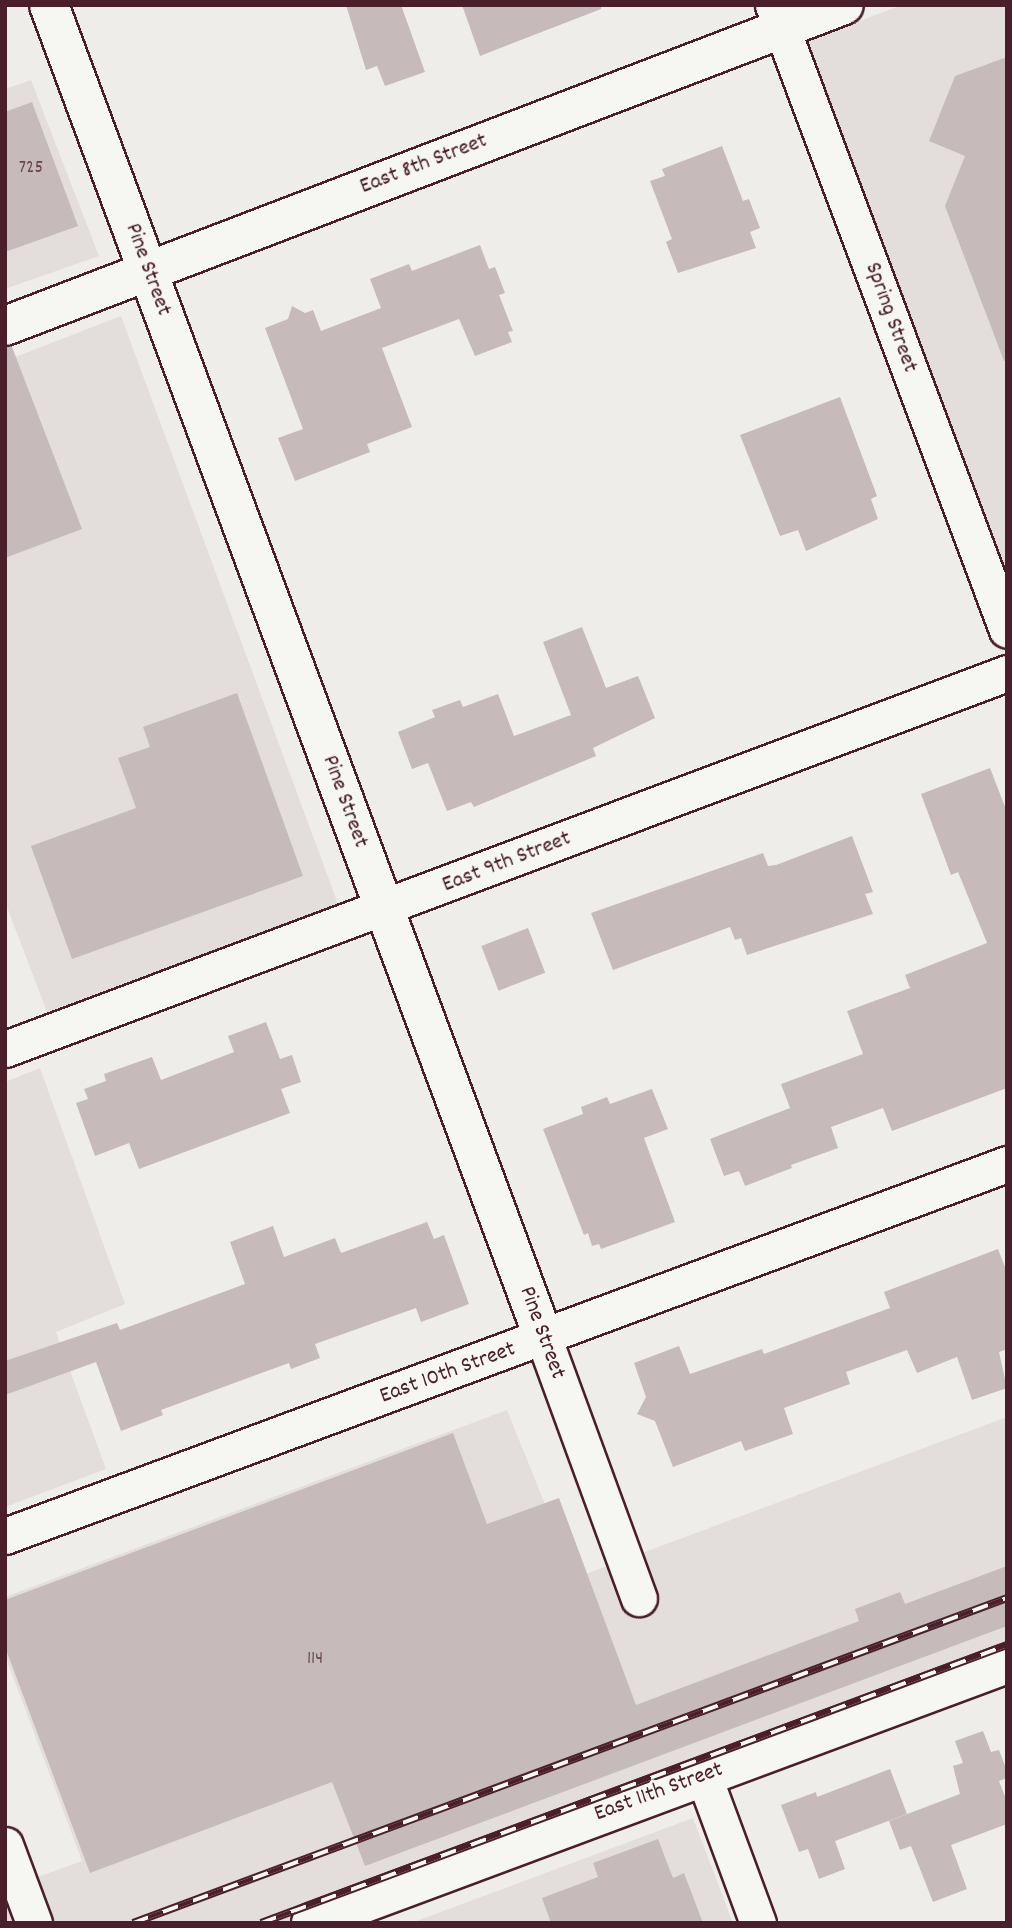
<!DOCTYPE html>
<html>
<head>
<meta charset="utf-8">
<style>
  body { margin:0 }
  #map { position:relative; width:1012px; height:1928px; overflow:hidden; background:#efedea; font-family:Dekko,sans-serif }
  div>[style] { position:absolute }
  .built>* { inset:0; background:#e3dedc }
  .building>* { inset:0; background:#c6babb; transform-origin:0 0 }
  .roads { filter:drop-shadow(2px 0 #4a1f2b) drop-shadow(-2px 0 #4a1f2b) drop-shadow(0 2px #4a1f2b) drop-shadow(0 -2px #4a1f2b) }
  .street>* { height:35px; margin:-17.5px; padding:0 17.5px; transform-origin:17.5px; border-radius:17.5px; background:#f6f6f2 }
  .secondary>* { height:38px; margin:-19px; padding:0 19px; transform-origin:19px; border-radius:19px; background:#f6f6f2 }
  .rail>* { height:8px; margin-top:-4px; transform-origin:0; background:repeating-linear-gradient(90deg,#f6f6f2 0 16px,#4a1f2b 0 32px); box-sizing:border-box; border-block:2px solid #4a1f2b }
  span { translate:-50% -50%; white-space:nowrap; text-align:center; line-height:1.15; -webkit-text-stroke:6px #f6f6f2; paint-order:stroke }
  .number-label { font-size:19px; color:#69464f }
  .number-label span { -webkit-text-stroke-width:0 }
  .street-label { font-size:23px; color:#4a1f2b }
  .frame { position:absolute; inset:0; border:7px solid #4a1f2b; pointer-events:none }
</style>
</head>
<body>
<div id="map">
  <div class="built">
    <div style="clip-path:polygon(902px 5px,1007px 5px,1007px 605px,795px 45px)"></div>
    <div style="clip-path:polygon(31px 80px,99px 256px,5px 289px,5px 89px)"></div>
    <div style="clip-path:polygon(121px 316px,338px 904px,47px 1012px,5px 902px,5px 361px)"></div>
    <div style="clip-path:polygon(40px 1068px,125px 1304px,56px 1332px,106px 1469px,5px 1507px,5px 1082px)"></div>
    <div style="clip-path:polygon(507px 1410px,575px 1578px,1007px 1417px,1007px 1660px,301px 1923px,5px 1923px,5px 1889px,82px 1861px,5px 1655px,5px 1597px)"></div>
    <div style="clip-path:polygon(693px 1818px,733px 1923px,411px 1923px)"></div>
  </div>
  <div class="building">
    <div style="clip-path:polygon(346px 5px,401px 5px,425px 72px,385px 86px,377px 66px,366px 70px)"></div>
    <div style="clip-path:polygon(462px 5px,601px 5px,601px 9px,480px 56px)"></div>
    <div style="clip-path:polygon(1007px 57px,1007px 360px,1004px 361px,945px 206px,965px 156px,929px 141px,955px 76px)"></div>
    <div style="clip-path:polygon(32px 102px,78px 226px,5px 252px,5px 112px)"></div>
    <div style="clip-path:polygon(722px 146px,743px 201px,749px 199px,760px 228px,750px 232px,756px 248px,678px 273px,666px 242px,672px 239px,650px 181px,665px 176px,662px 169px)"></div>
    <div style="clip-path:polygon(480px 245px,489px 269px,495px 267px,505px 293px,499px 295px,513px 331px,508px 332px,512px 342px,475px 356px,459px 319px,382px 348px,412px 427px,367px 444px,370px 452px,295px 481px,278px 438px,303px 429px,265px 328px,288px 319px,292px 306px,305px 313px,313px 310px,321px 331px,381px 308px,370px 279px,409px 264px,412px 271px)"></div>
    <div style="clip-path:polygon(5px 347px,12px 347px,82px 529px,5px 558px)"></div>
    <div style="clip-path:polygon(840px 397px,877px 496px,871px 499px,878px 519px,806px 551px,798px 530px,780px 536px,740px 435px)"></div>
    <div style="clip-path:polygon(582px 627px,606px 688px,638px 676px,655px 718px,593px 748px,596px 756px,474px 807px,471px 802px,447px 811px,428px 763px,412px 769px,398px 732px,435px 717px,432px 710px,460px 700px,463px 707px,498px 694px,514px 736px,571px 715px,543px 642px)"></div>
    <div style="clip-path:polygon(237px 693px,303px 876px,72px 959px,31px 846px,136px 808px,118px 758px,150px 747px,143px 727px)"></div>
    <div style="clip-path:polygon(990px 768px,1007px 812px,1007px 1088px,892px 1131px,883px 1108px,831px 1127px,838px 1148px,791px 1165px,792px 1168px,745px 1186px,739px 1171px,724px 1176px,710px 1139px,790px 1108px,781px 1084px,863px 1054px,847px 1011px,910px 988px,905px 975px,987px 943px,958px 872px,951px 875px,921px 794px)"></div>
    <div style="clip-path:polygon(852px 836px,873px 892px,865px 894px,873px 914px,747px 955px,741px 938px,735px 940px,730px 927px,613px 970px,591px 913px,763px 853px,768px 866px,776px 865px)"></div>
    <div style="left:528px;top:928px;width:48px;height:50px;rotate:69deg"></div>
    <div style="clip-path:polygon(266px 1022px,280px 1059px,292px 1055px,301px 1082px,281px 1089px,290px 1113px,139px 1169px,129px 1143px,95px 1156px,76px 1103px,88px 1099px,84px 1089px,106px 1081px,104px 1074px,152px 1057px,161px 1080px,234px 1052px,228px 1036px)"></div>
    <div style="clip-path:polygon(652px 1089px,668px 1129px,644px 1138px,675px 1222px,601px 1249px,599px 1244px,592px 1246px,588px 1233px,584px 1235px,543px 1129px,583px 1114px,581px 1107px,607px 1097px,610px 1104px)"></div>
    <div style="clip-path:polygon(427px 1222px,434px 1239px,444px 1235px,469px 1304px,421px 1322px,416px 1308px,315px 1344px,320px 1358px,291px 1369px,289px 1363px,161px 1410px,163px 1415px,121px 1431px,96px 1362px,5px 1395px,5px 1361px,117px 1323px,120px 1330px,245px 1284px,230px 1242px,273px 1226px,284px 1257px,335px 1238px,341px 1253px)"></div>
    <div style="clip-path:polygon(998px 1249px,1007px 1272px,1007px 1349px,999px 1352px,1007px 1388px,972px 1400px,957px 1357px,917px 1373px,907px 1350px,846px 1372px,850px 1384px,784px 1408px,793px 1434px,745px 1451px,741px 1441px,673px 1467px,655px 1421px,637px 1414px,646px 1397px,634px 1363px,679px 1346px,690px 1374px,762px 1349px,764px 1354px,890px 1308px,884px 1292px)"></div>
    <div style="clip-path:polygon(453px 1433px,487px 1524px,559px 1498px,636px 1705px,859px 1621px,855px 1609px,900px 1592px,905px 1604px,1007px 1566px,1007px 1626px,365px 1866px,332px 1782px,90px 1873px,5px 1647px,5px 1600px)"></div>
    <div style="clip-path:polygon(983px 1731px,991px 1752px,999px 1750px,1007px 1771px,1007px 1778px,999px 1781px,1007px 1802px,1007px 1824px,951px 1845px,967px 1889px,933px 1902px,911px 1846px,900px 1850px,889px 1821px,960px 1794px,953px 1766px,963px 1763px,955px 1741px)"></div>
    <div style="clip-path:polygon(890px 1769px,907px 1814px,835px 1841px,845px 1869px,819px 1879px,808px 1849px,799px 1852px,781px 1805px,816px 1792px,817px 1797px)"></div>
    <div style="clip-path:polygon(658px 1839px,673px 1878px,684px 1873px,703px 1923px,551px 1923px,542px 1898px,598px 1877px,593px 1863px)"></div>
  </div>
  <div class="roads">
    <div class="street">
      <div style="left:773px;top:5px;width:667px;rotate:69.47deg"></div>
      <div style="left:5px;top:1049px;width:1070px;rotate:-20.57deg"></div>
      <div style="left:544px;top:1339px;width:276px;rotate:69.9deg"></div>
      <div style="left:5px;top:1536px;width:1069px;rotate:-20.37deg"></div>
      <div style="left:704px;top:1777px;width:156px;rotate:69.7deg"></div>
      <div style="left:5px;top:1845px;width:83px;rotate:69.6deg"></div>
    </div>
    <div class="secondary">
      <div style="left:49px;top:5px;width:1423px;rotate:69.64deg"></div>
      <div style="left:5px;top:326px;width:898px;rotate:-20.94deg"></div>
      <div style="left:311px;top:1923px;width:743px;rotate:-20.41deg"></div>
    </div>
  </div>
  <div class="rail">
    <div style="left:133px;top:1923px;width:932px;rotate:-20.4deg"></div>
    <div style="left:261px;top:1923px;width:796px;rotate:-20.44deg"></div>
  </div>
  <div class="number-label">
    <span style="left:31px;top:169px">725</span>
    <span style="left:315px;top:1660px">114</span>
  </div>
  <div class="street-label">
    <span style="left:424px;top:165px;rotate:-21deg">East 8th Street</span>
    <span style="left:147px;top:270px;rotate:70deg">Pine Street</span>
    <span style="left:890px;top:318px;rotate:70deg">Spring Street</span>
    <span style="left:344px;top:802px;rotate:70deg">Pine Street</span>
    <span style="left:507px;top:863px;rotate:-21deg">East 9th Street</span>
    <span style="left:541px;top:1333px;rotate:70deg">Pine Street</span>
    <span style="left:448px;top:1374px;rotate:-20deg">East 10th Street</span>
    <span style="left:659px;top:1793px;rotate:-20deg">East 11th Street</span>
  </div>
  <div class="frame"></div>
</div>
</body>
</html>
